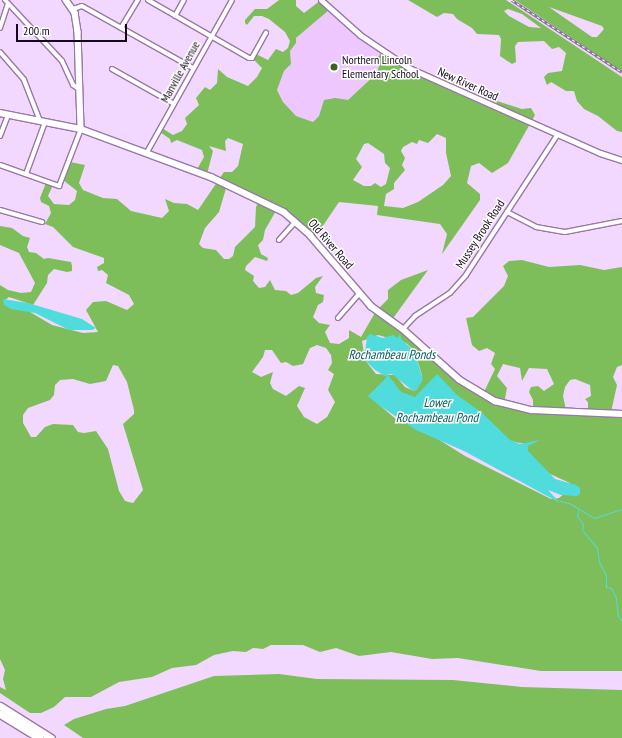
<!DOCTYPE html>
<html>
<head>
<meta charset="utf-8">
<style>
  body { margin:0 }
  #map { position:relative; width:622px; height:738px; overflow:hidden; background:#f2d7ff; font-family:"PT Sans Narrow",sans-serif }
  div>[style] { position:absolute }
  .built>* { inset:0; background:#edc7fe }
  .forest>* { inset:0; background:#7ebe5a }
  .water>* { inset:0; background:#50dcdd }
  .stream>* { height:1px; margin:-0.5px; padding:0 0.5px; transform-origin:0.5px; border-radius:0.5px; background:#50dcdd }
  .roads { filter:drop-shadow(1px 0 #9879a5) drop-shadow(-1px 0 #9879a5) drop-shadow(0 1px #9879a5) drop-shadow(0 -1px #9879a5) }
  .minor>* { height:4px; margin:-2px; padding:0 2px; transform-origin:2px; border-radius:2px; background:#fff }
  .tertiary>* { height:5px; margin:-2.5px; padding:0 2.5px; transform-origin:2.5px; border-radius:2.5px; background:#fff }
  .secondary>* { height:5.5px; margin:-2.75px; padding:0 2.75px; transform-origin:2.75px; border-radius:2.75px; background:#fff }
  .motorway>* { height:7px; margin:-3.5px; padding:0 3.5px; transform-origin:3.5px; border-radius:3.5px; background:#fff }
  .rail>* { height:2.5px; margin-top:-1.25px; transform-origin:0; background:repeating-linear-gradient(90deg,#fff 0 3px,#897592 0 6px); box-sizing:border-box; border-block:1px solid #897592 }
  .dots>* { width:11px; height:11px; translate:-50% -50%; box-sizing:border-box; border:2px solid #fff; border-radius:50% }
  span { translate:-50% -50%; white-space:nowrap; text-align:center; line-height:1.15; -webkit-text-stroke:3px #fff; paint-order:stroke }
  .poi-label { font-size:12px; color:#140919 }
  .left { translate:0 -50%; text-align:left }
  .street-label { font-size:12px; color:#140919 }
  .water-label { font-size:13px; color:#045a5a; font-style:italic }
  .scale { position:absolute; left:16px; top:24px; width:111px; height:18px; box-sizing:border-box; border:2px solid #140919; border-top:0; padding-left:5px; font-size:12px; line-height:14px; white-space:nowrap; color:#140919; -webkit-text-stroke:3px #fff; paint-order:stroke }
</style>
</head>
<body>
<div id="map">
  <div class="built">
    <div style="clip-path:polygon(329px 10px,381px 53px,378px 57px,380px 62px,377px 73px,348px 100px,322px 105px,319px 116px,313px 122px,295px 116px,283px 102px,277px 90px,284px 71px,289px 68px,290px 51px,296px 43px,296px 38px)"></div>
  </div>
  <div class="forest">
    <div style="clip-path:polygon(evenodd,279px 0,296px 0,296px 6px,304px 13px,321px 0,327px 0,324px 2px,329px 10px,296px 38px,296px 43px,290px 51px,291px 64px,284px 71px,277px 90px,283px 102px,296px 116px,313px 122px,319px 116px,324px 100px,335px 98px,348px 100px,377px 73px,380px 62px,378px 57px,382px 52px,403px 64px,489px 101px,494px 100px,522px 109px,531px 108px,535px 115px,508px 163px,492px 173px,479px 163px,471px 166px,467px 183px,480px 194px,480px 200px,442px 254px,447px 234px,440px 224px,377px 215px,378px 206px,339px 202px,314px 239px,277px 209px,265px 230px,263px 240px,258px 245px,261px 254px,268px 258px,267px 261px,255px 257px,246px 266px,245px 270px,254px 276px,253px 281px,259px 288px,265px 287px,270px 280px,275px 290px,286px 291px,291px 295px,298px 293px,316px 278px,323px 276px,315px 287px,316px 293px,324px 295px,323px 302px,318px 305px,313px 317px,319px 323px,330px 325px,325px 332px,330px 343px,339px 344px,349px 338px,349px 330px,361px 337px,376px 311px,388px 299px,388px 290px,401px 280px,428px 270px,391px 321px,429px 355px,483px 394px,495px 369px,491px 364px,495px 353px,487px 348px,479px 351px,472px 345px,466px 318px,473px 317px,504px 286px,508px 276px,503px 266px,509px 261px,522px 260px,549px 267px,580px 265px,604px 270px,622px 267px,622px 365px,617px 367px,613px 377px,617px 385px,611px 412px,622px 414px,622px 671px,541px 671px,458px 658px,432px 659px,391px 652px,359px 656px,336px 648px,320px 652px,303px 645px,271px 645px,263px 649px,253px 648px,246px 652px,233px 651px,214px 655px,196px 665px,172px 668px,152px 677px,119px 682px,91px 697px,65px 697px,54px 707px,41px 713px,30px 713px,0 693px,0 687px,6px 690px,3px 679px,5px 670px,0 659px,0 285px,8px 290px,21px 293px,31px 292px,35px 283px,19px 253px,0 245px,0 226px,12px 228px,23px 236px,30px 238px,27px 247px,29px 252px,36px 253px,44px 259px,48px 258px,71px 262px,72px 266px,72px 271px,67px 272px,54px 269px,48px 275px,47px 283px,33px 305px,9px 297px,4px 301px,5px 305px,25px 309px,52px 325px,83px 333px,98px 332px,86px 310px,93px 302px,106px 301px,127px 310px,134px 304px,129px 295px,106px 283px,108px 275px,102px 270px,98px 271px,97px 267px,104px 263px,104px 258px,73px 247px,53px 227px,45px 224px,51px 213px,49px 206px,41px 202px,40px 198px,46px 183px,53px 185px,48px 196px,54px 204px,69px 205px,75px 200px,77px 191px,63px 180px,70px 162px,85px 165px,79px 183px,83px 190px,103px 198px,117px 199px,131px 211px,162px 218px,169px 211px,165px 199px,174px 203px,187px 204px,198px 210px,224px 172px,232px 172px,238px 166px,243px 144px,228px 138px,225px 141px,226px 151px,209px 146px,213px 151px,207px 174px,196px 171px,204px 157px,202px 150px,177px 140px,171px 143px,170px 139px,160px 132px,162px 128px,173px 135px,182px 131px,187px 124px,185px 118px,199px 105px,196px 98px,205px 87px,210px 90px,217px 83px,218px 69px,227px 77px,248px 86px,257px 77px,262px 68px,253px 59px,256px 54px,268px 60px,276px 49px,283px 52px,288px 48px,290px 41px,285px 32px,269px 19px,262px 16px,254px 16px,247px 25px,245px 23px,245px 20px,255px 9px,267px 9px,279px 0,437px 134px,446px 138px,446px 153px,451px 176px,443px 185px,418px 202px,403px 208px,384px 206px,386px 194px,394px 189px,394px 183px,405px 170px,402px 165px,405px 158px,401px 151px,403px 147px,412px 142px,417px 144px,419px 140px,428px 143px,437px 134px,279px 0,368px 143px,384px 154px,385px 163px,390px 168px,386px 184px,381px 187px,375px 183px,371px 186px,364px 186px,353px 180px,362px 167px,356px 159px,364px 144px,368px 143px,279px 0,227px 185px,259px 201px,256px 207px,255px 227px,235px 247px,233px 256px,229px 259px,224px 259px,216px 250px,203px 248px,199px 244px,205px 228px,219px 212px,227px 185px,279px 0,378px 335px,406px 343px,414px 350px,422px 375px,422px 381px,414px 391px,405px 387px,395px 375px,376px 374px,365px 360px,362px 341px,378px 335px,279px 0,317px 345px,326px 348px,331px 355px,332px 363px,328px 370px,334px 374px,328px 390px,335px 402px,327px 417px,317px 424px,304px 417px,297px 406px,305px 388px,299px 386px,286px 396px,273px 389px,270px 383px,273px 372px,261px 377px,252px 372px,263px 357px,265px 350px,272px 350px,281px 363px,286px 362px,293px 366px,303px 364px,310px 348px,317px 345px,279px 0,503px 364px,520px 368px,522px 381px,529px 368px,547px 369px,554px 384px,544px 391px,538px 386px,531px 387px,529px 392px,533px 400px,533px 409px,504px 404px,507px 388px,497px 376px,503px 364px,279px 0,113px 365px,118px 366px,127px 382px,134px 410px,134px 414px,123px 424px,143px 490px,133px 503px,125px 501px,119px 491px,108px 449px,96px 431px,84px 433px,78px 432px,73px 425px,53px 424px,45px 427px,36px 437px,31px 437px,23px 423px,23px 415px,28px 408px,50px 400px,54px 395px,55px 385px,60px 380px,73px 379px,90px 384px,106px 381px,113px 365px,279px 0,575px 379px,590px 385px,591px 396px,585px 399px,588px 402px,588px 411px,566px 410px,563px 396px,565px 387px,570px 380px,575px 379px,279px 0,393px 381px,395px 387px,412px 402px,498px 429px,510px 441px,525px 444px,528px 456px,533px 461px,550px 474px,570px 483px,565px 493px,559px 498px,551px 499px,465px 456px,414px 424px,397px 420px,377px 403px,372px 394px,393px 381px)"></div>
    <div style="clip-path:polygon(evenodd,408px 0,506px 0,622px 77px,622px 132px,617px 131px,598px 116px,584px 109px,577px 101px,574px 91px,566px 91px,551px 82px,547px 85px,544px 77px,548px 73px,562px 71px,566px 53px,559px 47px,552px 49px,544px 41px,518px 42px,515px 46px,516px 62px,512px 64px,500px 56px,501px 39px,499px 35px,477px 34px,472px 28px,457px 19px,453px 14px,444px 13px,437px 17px,408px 0,508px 9px,522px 14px,541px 28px,529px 27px,509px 16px,504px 11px,508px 9px)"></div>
    <div style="clip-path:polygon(evenodd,515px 0,622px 0,622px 71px,620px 70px,515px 0,549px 7px,602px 26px,604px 29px,597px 37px,592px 37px,549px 7px)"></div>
    <div style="clip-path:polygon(279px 674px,317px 679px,453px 680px,522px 687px,622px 690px,622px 738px,83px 738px,64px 725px,74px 719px,106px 709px,125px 706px,214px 676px)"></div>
  </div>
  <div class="water">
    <div style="clip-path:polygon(3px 299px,28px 303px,82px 319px,96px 328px,92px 330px,69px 330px,35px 313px,11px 309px,4px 305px)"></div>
    <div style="clip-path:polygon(370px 334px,383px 338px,393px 335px,397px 338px,400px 334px,401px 339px,414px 351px,423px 379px,417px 390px,413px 391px,392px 374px,387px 374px,401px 392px,415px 397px,437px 374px,457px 395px,481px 412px,510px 440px,520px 444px,540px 440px,528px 446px,528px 451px,555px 479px,576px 485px,580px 488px,580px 494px,577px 496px,561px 495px,548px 490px,560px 503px,464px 451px,416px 430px,379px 405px,368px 396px,387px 377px,375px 370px,364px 359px,367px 337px)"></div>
  </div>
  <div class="stream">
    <div style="left:560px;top:501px;width:9px;rotate:13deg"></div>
    <div style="left:569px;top:503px;width:29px;rotate:31deg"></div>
    <div style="left:594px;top:518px;width:29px;rotate:-18deg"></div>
    <div style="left:578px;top:510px;width:6px;rotate:99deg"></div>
    <div style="left:577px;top:516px;width:10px;rotate:53deg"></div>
    <div style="left:583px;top:524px;width:6px;rotate:99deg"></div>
    <div style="left:582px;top:530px;width:23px;rotate:50deg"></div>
    <div style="left:597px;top:548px;width:14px;rotate:82deg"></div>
    <div style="left:599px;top:562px;width:15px;rotate:62deg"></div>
    <div style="left:606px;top:575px;width:12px;rotate:90deg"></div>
    <div style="left:606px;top:587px;width:5px;rotate:11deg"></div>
    <div style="left:611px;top:588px;width:11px;rotate:63deg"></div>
    <div style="left:616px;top:598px;width:18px;rotate:84deg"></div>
    <div style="left:618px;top:616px;width:6px;rotate:51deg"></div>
  </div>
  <div class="roads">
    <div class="minor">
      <div style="left:5px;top:0;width:83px;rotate:46.9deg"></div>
      <div style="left:62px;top:61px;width:26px;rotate:65deg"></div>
      <div style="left:73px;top:85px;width:7px;rotate:34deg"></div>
      <div style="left:148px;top:0;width:116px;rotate:29.9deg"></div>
      <div style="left:249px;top:58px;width:3px"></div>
      <div style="left:252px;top:58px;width:29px;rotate:-61deg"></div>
      <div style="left:73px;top:9px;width:9px;rotate:-18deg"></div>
      <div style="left:82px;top:6px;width:127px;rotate:29.2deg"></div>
      <div style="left:175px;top:16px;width:18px;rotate:-61deg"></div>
      <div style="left:0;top:28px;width:26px;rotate:-72deg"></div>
      <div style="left:121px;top:28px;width:33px;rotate:-59deg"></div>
      <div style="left:0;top:52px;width:37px;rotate:49deg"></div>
      <div style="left:24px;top:80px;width:44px;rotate:68.7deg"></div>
      <div style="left:112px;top:69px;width:71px;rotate:29.4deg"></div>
      <div style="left:0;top:136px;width:22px;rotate:-69deg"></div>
      <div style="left:146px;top:154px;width:176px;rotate:-60.8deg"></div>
      <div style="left:0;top:165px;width:63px;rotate:19.6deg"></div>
      <div style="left:59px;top:186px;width:61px;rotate:-68.9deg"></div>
      <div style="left:26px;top:174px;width:55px;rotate:-69.9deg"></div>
      <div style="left:0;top:210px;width:44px;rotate:15.9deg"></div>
      <div style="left:507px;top:212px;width:33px;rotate:27deg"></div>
      <div style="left:536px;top:227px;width:29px;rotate:10deg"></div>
      <div style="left:565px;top:232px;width:58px;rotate:-10.9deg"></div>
      <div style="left:279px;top:240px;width:25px;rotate:-48deg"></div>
      <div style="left:338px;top:318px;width:32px;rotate:-49deg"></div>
      <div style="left:403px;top:329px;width:18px;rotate:-47deg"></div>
      <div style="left:415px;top:316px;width:42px;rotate:-33.3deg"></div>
      <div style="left:450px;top:293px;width:24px;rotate:-48deg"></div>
      <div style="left:466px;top:275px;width:168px;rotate:-56.9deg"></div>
    </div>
    <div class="tertiary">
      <div style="left:321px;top:0;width:52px;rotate:41.9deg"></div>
      <div style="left:360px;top:35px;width:59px;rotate:34deg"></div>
      <div style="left:409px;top:68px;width:209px;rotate:24deg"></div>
      <div style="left:600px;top:153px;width:23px;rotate:18deg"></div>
    </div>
    <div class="secondary">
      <div style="left:66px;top:0;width:16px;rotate:55deg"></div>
      <div style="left:75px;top:13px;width:19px;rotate:81deg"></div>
      <div style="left:78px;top:32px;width:97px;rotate:88.2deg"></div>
      <div style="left:0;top:113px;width:83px;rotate:11.2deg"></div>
      <div style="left:81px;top:129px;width:139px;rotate:20.3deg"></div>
      <div style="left:211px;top:177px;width:81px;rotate:25.6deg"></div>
      <div style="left:284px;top:212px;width:35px;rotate:41deg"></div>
      <div style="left:310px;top:235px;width:94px;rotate:49.3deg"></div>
      <div style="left:371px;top:306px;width:39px;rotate:36deg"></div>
      <div style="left:403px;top:329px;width:76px;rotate:41.8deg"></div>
      <div style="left:460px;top:380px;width:41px;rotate:31deg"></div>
      <div style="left:495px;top:401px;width:38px;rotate:14deg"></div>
      <div style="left:532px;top:410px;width:90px;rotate:2.5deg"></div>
    </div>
    <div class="motorway">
      <div style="left:0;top:706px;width:60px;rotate:32.1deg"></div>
      <div style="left:0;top:714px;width:46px;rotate:31.6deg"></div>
    </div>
  </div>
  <div class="rail">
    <div style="left:512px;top:0;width:131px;rotate:33.2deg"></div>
  </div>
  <div class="dots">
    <div style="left:334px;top:67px;background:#3a6420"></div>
  </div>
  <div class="poi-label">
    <span class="left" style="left:342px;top:67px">Northern Lincoln<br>Elementary School</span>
  </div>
  <div class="street-label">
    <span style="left:180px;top:72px;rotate:-61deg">Manville Avenue</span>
    <span style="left:468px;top:84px;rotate:24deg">New River Road</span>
    <span style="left:480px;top:234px;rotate:-57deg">Mussey Brook Road</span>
    <span style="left:331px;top:244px;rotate:49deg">Old River Road</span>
  </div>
  <div class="water-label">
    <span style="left:392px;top:355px">Rochambeau Ponds</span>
    <span style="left:437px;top:411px">Lower<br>Rochambeau Pond</span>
  </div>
  <div class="scale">200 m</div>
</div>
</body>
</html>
